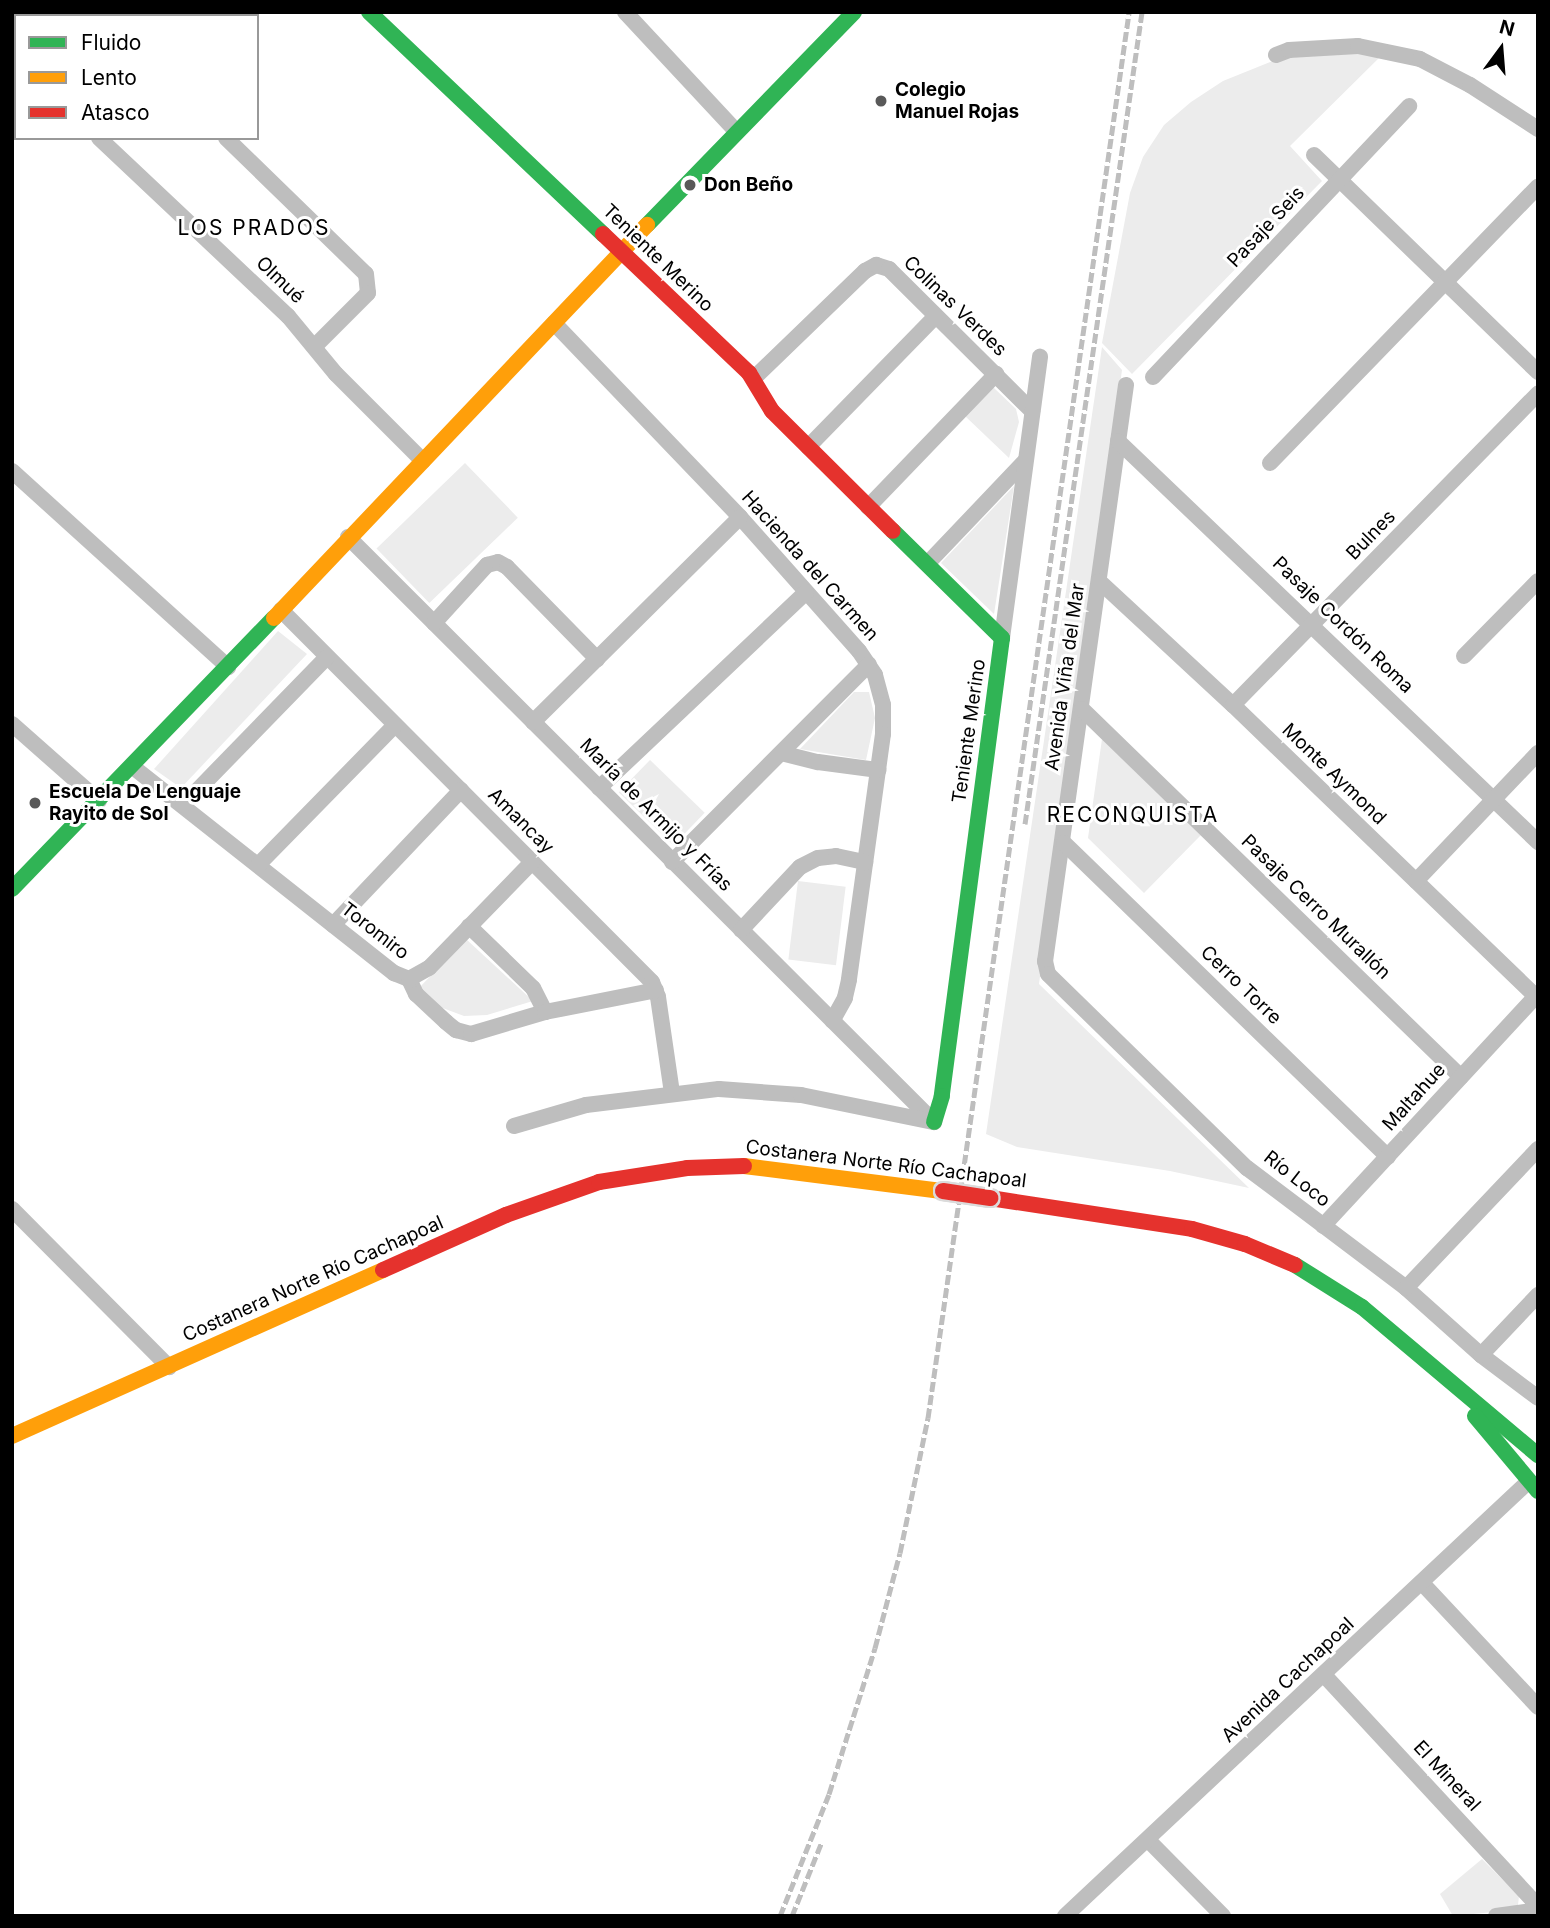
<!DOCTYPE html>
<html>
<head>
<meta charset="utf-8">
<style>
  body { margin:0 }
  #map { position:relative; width:1550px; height:1928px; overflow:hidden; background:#fff; font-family:Inter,sans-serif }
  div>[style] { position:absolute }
  .green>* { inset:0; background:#ececec; transform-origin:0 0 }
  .street>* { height:16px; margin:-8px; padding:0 8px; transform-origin:8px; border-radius:8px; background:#bebebe }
  .fast>* { height:16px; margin:-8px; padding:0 8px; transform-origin:8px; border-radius:8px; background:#30b455 }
  .slow>* { height:16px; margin:-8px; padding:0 8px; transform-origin:8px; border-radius:8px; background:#ff9f0a }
  .jam>* { height:16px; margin:-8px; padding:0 8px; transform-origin:8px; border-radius:8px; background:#e5322d }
  .rail>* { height:5px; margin-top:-2.5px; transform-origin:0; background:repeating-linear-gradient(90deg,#bebebe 0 10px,transparent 0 13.5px) }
  .bridges { filter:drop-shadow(2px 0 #dbdbdb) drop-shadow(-2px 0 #dbdbdb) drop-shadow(0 2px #dbdbdb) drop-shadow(0 -2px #dbdbdb) }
  .jam-bridge>* { height:16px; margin:-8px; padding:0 8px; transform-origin:8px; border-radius:8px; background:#e5322d }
  .dots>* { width:19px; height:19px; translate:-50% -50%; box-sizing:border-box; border:4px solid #fff; border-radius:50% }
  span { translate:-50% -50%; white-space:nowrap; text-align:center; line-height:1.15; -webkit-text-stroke:6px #fff; paint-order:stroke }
  .poi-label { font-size:19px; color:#000; font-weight:700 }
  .left { translate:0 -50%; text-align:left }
  .street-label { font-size:19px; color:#000 }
  .neighbourhood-label { font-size:21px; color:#000; letter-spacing:2px }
  .frame { position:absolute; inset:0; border:14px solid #000; pointer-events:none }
  .legend { position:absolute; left:14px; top:14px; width:245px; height:126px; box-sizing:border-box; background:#fff; border:2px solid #999; margin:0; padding:9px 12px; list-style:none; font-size:21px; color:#000 }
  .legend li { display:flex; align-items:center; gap:14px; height:35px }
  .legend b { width:35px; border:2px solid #999 }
  .north { position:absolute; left:1466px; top:14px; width:70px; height:70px; -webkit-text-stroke:5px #fff; paint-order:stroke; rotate:16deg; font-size:19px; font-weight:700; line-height:28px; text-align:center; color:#000 }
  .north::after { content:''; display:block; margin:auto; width:24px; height:32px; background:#000; clip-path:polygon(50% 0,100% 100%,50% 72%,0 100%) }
</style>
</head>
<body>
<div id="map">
  <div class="green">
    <div style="clip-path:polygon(1330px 51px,1381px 56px,1290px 146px,1322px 181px,1132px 374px,1102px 343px,1130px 193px,1143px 157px,1164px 125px,1191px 102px,1223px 81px,1285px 56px)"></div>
    <div style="clip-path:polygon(1102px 347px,1122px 370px,1039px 984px,1249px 1188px,1170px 1171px,1017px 1147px,986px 1134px)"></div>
    <div style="clip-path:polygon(993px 387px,1016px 409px,1019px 422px,1009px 458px,965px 416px)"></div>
    <div style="left:465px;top:463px;width:76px;height:123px;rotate:46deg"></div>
    <div style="clip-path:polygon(1014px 486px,994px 614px,941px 563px)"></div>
    <div style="clip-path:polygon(278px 631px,307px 654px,181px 788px,154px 769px)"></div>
    <div style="clip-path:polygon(854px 692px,869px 692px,875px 718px,866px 760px,800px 749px)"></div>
    <div style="clip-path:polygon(1102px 739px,1201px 835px,1144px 893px,1088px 838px)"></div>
    <div style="left:650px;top:760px;width:76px;height:45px;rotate:44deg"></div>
    <div style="left:798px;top:881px;width:48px;height:79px;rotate:7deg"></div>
    <div style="clip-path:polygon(466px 939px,533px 1001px,487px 1015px,464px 1016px,440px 1007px,419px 988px)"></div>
    <div style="clip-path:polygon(1482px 1859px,1519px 1896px,1518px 1905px,1513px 1910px,1453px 1916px,1440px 1894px)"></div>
  </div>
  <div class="street">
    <div style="left:625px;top:12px;width:163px;rotate:47deg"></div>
    <div style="left:1276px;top:55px;width:14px;rotate:-21deg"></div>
    <div style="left:1289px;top:50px;width:69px;rotate:-3.3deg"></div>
    <div style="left:1358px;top:46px;width:63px;rotate:11.8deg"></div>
    <div style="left:1420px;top:59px;width:56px;rotate:27.5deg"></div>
    <div style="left:1470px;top:85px;width:81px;rotate:32.9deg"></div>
    <div style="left:99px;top:138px;width:260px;rotate:43.3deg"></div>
    <div style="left:288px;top:316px;width:75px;rotate:50.4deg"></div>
    <div style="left:336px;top:374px;width:123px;rotate:45deg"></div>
    <div style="left:226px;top:138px;width:195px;rotate:44.2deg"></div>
    <div style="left:366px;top:274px;width:19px;rotate:84deg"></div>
    <div style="left:368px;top:293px;width:76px;rotate:135deg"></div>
    <div style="left:1314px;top:155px;width:312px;rotate:44.1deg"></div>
    <div style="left:554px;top:323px;width:269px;rotate:46.2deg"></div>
    <div style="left:740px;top:517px;width:179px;rotate:48.4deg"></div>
    <div style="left:859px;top:651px;width:29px;rotate:56deg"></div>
    <div style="left:875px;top:675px;width:31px;rotate:75deg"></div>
    <div style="left:883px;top:705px;width:29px;rotate:90deg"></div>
    <div style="left:883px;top:734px;width:248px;rotate:97.9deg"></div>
    <div style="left:849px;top:980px;width:18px;rotate:103deg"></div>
    <div style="left:845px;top:998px;width:26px;rotate:119deg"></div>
    <div style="left:1153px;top:377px;width:373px;rotate:-46.6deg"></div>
    <div style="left:753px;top:379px;width:156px;rotate:-44deg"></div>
    <div style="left:865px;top:271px;width:13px;rotate:-29deg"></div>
    <div style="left:876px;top:265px;width:14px;rotate:17deg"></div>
    <div style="left:889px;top:269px;width:202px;rotate:44.8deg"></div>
    <div style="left:1126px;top:385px;width:582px;rotate:98deg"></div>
    <div style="left:1045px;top:961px;width:13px;rotate:77deg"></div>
    <div style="left:1048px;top:974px;width:278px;rotate:44.3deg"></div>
    <div style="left:1247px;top:1168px;width:199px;rotate:37deg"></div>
    <div style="left:1406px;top:1288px;width:101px;rotate:41.8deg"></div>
    <div style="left:1481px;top:1355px;width:71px;rotate:37deg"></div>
    <div style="left:1118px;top:441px;width:581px;rotate:43.67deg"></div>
    <div style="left:808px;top:447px;width:182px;rotate:-45.7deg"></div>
    <div style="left:1270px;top:463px;width:385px;rotate:-45.9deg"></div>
    <div style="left:12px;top:471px;width:292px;rotate:42.2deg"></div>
    <div style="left:868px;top:507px;width:185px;rotate:-46.1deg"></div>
    <div style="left:348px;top:537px;width:828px;rotate:44.95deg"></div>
    <div style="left:927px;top:564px;width:141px;rotate:-46.4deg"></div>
    <div style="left:1099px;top:581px;width:183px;rotate:42.8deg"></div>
    <div style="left:1233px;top:705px;width:424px;rotate:43.9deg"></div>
    <div style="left:281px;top:610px;width:525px;rotate:45.08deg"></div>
    <div style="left:652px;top:982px;width:16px;rotate:68deg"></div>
    <div style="left:658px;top:997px;width:97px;rotate:81.7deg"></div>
    <div style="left:434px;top:623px;width:79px;rotate:-47.6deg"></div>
    <div style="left:487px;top:565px;width:11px;rotate:-15deg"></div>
    <div style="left:498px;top:562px;width:10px;rotate:29deg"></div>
    <div style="left:507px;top:567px;width:129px;rotate:45.6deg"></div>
    <div style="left:1002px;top:638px;width:284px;rotate:-82.3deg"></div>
    <div style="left:1464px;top:656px;width:105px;rotate:-45.4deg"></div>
    <div style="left:1233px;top:705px;width:436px;rotate:-45.6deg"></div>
    <div style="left:1082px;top:709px;width:528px;rotate:44.16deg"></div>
    <div style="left:533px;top:722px;width:291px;rotate:-44.7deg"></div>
    <div style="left:12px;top:724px;width:116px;rotate:41.5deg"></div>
    <div style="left:781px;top:753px;width:38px;rotate:14deg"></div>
    <div style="left:818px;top:762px;width:61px;rotate:7.6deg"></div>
    <div style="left:133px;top:767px;width:333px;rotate:38.3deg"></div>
    <div style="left:394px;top:973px;width:16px;rotate:22deg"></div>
    <div style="left:599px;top:788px;width:285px;rotate:-43.4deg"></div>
    <div style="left:183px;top:805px;width:206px;rotate:-45.8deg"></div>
    <div style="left:1064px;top:843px;width:451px;rotate:44.1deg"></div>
    <div style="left:672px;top:862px;width:279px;rotate:-45.1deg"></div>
    <div style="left:258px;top:865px;width:196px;rotate:-45.6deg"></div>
    <div style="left:1416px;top:881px;width:177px;rotate:-46.4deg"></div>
    <div style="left:333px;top:925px;width:186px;rotate:-46.5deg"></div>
    <div style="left:469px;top:926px;width:89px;rotate:44.1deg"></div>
    <div style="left:533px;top:988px;width:27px;rotate:63deg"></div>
    <div style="left:741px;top:930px;width:86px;rotate:-46.9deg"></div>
    <div style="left:800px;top:867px;width:20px;rotate:-27deg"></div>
    <div style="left:818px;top:858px;width:18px;rotate:-6deg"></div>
    <div style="left:836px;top:856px;width:30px;rotate:12deg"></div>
    <div style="left:409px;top:979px;width:17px;rotate:65deg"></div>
    <div style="left:416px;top:994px;width:41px;rotate:43deg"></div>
    <div style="left:446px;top:1022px;width:13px;rotate:39deg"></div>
    <div style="left:456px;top:1030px;width:16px;rotate:15deg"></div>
    <div style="left:471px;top:1034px;width:77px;rotate:-16.6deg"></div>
    <div style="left:545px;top:1012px;width:113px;rotate:-11.2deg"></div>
    <div style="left:409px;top:979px;width:23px;rotate:-29deg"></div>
    <div style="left:429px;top:968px;width:148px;rotate:-45.8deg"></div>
    <div style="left:514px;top:1126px;width:75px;rotate:-16.3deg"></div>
    <div style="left:586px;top:1105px;width:134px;rotate:-6.9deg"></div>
    <div style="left:719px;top:1089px;width:82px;rotate:4.2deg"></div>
    <div style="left:801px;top:1095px;width:136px;rotate:11.5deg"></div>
    <div style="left:12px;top:1209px;width:223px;rotate:45.2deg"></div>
    <div style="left:1323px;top:1226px;width:312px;rotate:-47.2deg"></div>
    <div style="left:1406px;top:1288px;width:192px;rotate:-46.5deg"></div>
    <div style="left:1481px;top:1355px;width:83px;rotate:-46.5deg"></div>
    <div style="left:1422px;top:1583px;width:170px;rotate:46.9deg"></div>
    <div style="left:1325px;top:1676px;width:313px;rotate:47.2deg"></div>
    <div style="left:1148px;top:1840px;width:107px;rotate:45.4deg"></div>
    <div style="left:1065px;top:1916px;width:636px;rotate:-43.15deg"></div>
    <div style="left:1496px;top:1916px;width:42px;rotate:-8.1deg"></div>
  </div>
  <div class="fast">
    <div style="left:369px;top:12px;width:323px;rotate:43.5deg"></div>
    <div style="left:647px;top:225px;width:297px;rotate:-45.8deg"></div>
    <div style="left:893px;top:531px;width:153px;rotate:44.5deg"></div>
    <div style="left:1002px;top:638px;width:462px;rotate:97.5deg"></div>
    <div style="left:942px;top:1096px;width:27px;rotate:107deg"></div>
    <div style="left:12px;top:889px;width:377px;rotate:-46deg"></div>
    <div style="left:1295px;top:1265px;width:79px;rotate:32.1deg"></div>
    <div style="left:1362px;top:1307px;width:230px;rotate:40.1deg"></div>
    <div style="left:1475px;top:1416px;width:98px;rotate:50deg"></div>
  </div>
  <div class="slow">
    <div style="left:64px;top:16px;width:5px;rotate:-53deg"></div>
    <div style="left:12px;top:76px;width:6px;rotate:-45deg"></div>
    <div style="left:274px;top:618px;width:542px;rotate:-46.5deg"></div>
    <div style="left:744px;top:1166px;width:201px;rotate:7.2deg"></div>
    <div style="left:12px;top:1436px;width:406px;rotate:-24.1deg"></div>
  </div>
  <div class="jam">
    <div style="left:603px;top:234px;width:202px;rotate:43.6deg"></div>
    <div style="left:749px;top:373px;width:44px;rotate:58.8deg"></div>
    <div style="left:772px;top:411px;width:170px;rotate:44.8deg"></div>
    <div style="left:990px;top:1198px;width:204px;rotate:8.7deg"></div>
    <div style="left:1192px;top:1229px;width:55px;rotate:15.8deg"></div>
    <div style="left:1245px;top:1244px;width:54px;rotate:22.8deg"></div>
    <div style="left:383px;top:1270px;width:135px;rotate:-24.1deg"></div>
    <div style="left:506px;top:1215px;width:99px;rotate:-19.5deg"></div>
    <div style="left:599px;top:1182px;width:89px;rotate:-9deg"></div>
    <div style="left:687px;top:1168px;width:57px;rotate:-2deg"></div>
  </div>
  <div class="rail">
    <div style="left:1025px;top:824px;width:820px;rotate:-81.8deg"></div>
    <div style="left:780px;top:1916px;width:131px;rotate:-68.1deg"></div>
    <div style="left:829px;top:1794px;width:153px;rotate:-72.5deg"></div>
    <div style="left:875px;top:1648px;width:98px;rotate:-75.3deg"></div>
    <div style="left:900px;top:1553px;width:138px;rotate:-78.3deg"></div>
    <div style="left:928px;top:1418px;width:1420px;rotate:-81.86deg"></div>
    <div style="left:792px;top:1916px;width:78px;rotate:-68.1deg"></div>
  </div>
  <div class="bridges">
    <div class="jam-bridge">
      <div style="left:943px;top:1191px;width:48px;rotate:8.5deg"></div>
    </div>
  </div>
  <div class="dots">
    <div style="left:881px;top:101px;background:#595959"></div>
    <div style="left:690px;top:185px;background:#595959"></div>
    <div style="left:35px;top:803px;background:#595959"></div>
  </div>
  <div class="poi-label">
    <span class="left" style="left:895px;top:101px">Colegio<br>Manuel Rojas</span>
    <span class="left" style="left:704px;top:185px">Don Beño</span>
    <span class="left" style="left:49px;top:803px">Escuela De Lenguaje<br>Rayito de Sol</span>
  </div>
  <div class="street-label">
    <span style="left:1266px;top:227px;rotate:-47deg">Pasaje Seis</span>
    <span style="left:658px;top:258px;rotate:44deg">Teniente Merino</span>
    <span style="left:280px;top:280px;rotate:44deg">Olmué</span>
    <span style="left:955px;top:306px;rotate:44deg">Colinas Verdes</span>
    <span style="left:1371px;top:535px;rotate:-46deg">Bulnes</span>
    <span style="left:810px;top:566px;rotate:48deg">Hacienda del Carmen</span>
    <span style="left:1343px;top:625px;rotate:44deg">Pasaje Cordón Roma</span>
    <span style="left:1065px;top:677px;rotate:-82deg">Avenida Viña del Mar</span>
    <span style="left:969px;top:731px;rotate:-82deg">Teniente Merino</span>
    <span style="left:1334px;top:774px;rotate:44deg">Monte Aymond</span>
    <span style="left:656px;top:815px;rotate:45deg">María de Armijo y Frías</span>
    <span style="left:521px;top:821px;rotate:45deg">Amancay</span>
    <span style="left:1316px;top:907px;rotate:44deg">Pasaje Cerro Murallón</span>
    <span style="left:375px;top:931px;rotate:38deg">Toromiro</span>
    <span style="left:1241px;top:985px;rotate:44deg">Cerro Torre</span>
    <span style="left:1414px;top:1097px;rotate:-48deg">Maltahue</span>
    <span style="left:886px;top:1164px;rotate:7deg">Costanera Norte Río Cachapoal</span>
    <span style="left:1297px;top:1179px;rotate:38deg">Río Loco</span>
    <span style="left:313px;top:1279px;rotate:-24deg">Costanera Norte Río Cachapoal</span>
    <span style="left:1288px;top:1680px;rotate:-43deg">Avenida Cachapoal</span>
    <span style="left:1447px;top:1776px;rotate:47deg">El Mineral</span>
  </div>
  <div class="neighbourhood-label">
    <span style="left:254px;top:228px">LOS PRADOS</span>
    <span style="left:1133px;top:815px">RECONQUISTA</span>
  </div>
  <div class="frame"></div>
  <ul class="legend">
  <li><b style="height:9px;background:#30b455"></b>Fluido</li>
  <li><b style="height:9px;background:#ff9f0a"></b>Lento</li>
  <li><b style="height:9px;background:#e5322d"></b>Atasco</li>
  </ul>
  <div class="north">N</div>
</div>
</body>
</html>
